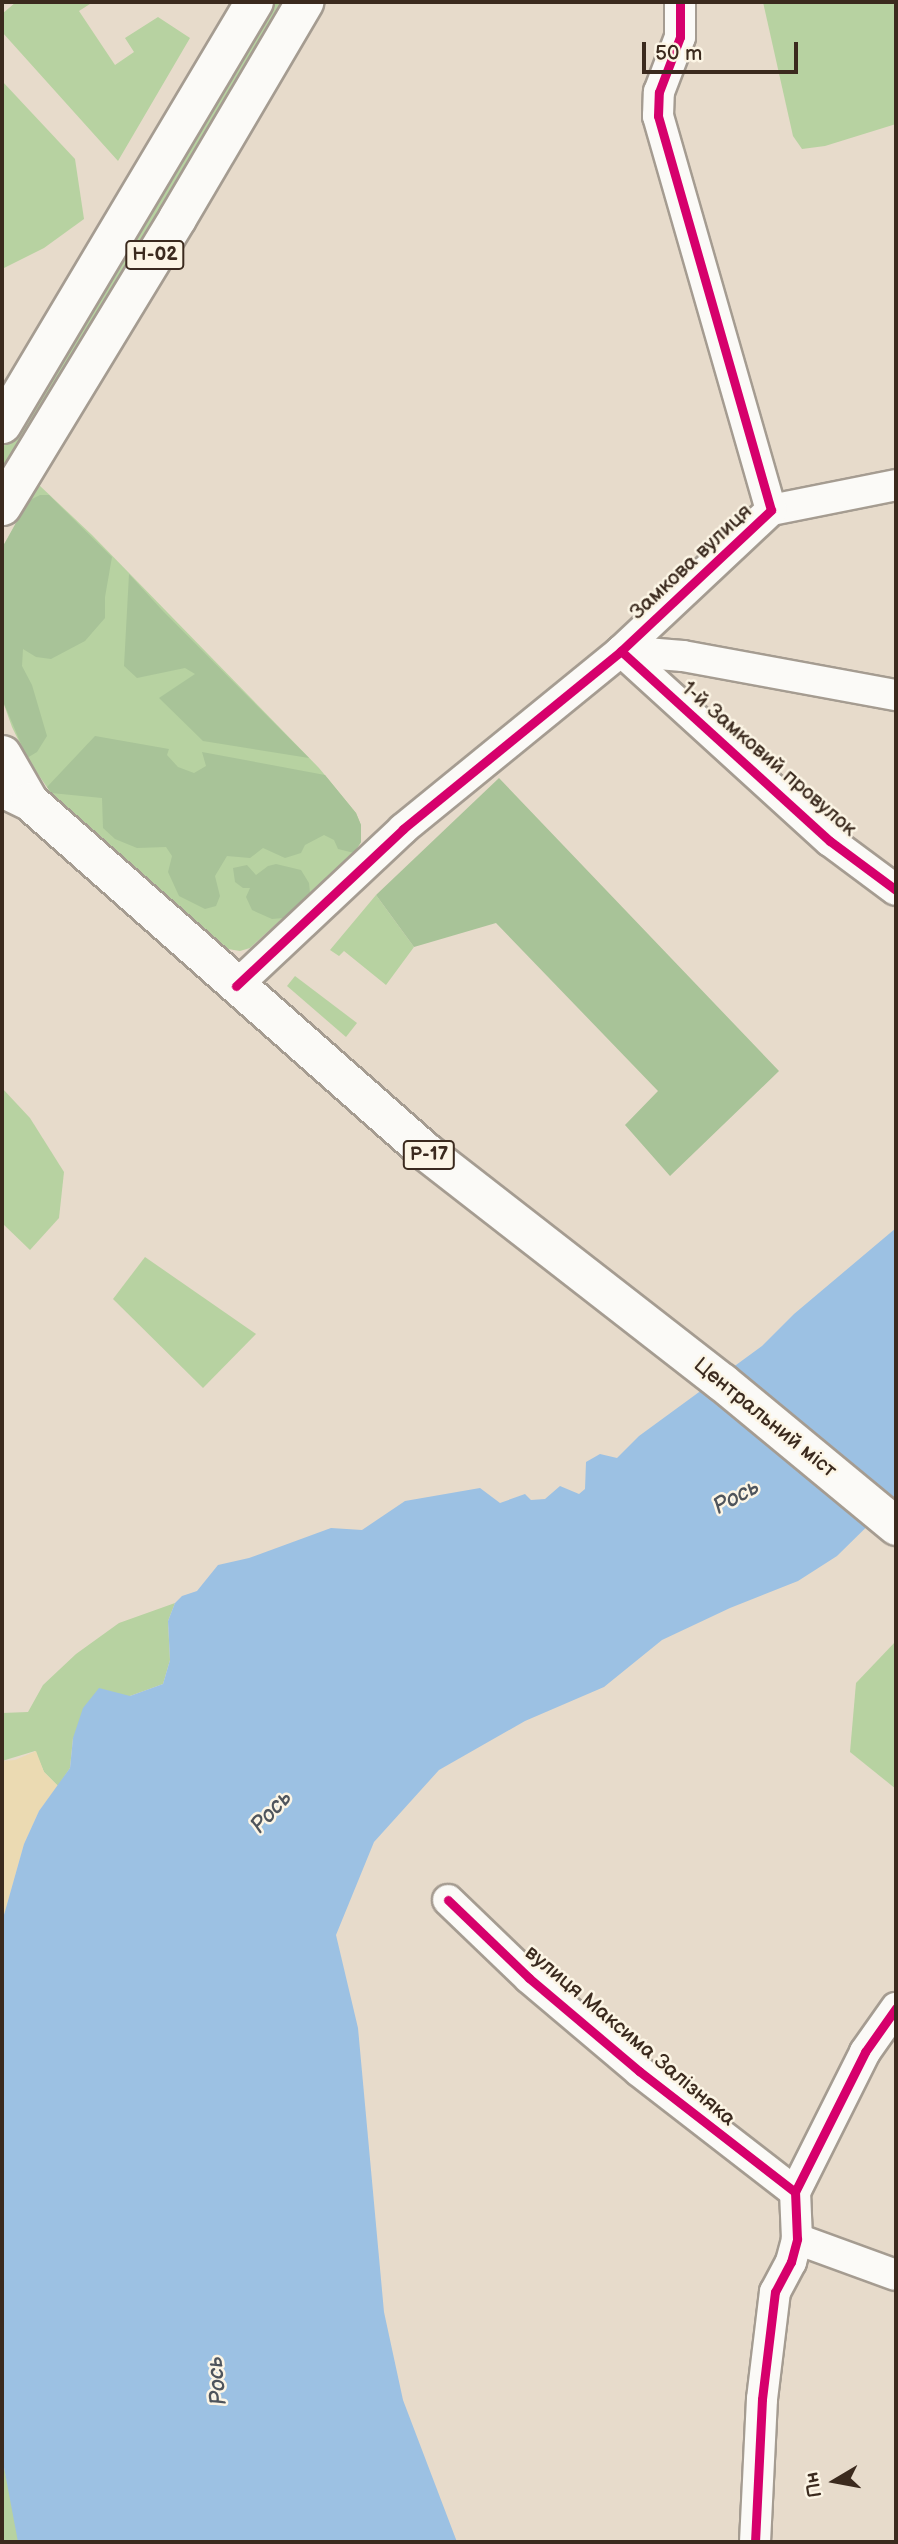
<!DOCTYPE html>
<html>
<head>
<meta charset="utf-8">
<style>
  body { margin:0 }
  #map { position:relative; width:898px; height:2544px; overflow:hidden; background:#e7dbcb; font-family:"Balsamiq Sans",sans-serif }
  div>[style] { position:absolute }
  .green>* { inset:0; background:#b7d2a1 }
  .forest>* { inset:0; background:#a8c398 }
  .sand>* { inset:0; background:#ebdab2 }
  .water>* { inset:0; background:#9cc1e3 }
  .roads { filter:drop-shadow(2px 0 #a59c91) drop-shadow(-2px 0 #a59c91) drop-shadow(0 2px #a59c91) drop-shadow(0 -2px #a59c91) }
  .minor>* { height:30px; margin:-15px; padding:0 15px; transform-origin:15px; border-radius:15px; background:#fbfaf7 }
  .major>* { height:37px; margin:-18.5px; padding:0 18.5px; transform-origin:18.5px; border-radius:18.5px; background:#fbfaf7 }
  .cycleway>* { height:9px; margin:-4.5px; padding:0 4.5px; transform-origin:4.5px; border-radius:4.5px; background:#d6006c }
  span { translate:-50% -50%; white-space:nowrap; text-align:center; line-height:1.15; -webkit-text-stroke:5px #fcf5e5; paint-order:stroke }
  .shield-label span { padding:2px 5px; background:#fcf5e5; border:2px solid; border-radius:5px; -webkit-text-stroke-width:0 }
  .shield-label { font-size:19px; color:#3b2a1e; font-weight:700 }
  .street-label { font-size:21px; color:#3b2a1e }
  .water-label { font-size:23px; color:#4e545c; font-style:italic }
  .frame { position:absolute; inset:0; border:4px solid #3b2a1e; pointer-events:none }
  .north { position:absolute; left:800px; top:2446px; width:70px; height:70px; -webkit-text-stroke:5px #fcf5e5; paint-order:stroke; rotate:260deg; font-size:19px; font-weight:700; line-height:28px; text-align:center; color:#3b2a1e }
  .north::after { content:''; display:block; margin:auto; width:24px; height:32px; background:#3b2a1e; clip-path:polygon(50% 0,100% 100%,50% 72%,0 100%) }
  .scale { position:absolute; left:642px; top:42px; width:156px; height:32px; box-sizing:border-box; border:4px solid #3b2a1e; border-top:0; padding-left:9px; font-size:21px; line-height:24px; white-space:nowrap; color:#3b2a1e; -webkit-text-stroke:5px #fcf5e5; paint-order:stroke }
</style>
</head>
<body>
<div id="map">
  <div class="green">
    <div style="clip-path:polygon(16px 2px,93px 2px,79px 11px,115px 65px,134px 52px,125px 38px,158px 17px,190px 38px,118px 161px,2px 32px,2px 14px)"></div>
    <div style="clip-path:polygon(270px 2px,281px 2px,131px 264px,2px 477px,2px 449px)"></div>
    <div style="clip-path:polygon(763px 2px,896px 2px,896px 124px,825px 146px,802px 149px,793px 136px)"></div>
    <div style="clip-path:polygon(2px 81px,75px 159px,84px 219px,44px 248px,2px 269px)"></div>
    <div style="clip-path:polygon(39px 485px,92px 535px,319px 768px,356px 813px,361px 825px,361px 842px,354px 853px,250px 948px,240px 951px,228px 949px,51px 793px,27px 758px,12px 727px,2px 699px,2px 548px)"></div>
    <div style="clip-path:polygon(376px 895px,414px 947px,386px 985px,344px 951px,339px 956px,330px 950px)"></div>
    <div style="clip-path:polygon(295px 976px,357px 1023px,346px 1037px,287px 986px)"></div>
    <div style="clip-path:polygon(2px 1088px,30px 1118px,64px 1172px,59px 1218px,30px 1250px,2px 1223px)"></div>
    <div style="clip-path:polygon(145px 1257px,256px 1334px,203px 1388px,113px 1299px)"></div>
    <div style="clip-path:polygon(175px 1603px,168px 1621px,170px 1660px,163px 1684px,130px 1696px,73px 1738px,70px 1768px,58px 1786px,44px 1772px,35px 1751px,2px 1761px,2px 1713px,28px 1712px,43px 1685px,76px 1654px,119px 1623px)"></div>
    <div style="clip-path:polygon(896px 1641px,896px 1789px,850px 1752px,856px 1683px)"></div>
    <div style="clip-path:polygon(2px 2457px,18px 2533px,18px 2542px,2px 2542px)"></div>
  </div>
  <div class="forest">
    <div style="clip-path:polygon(40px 495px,49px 495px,112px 557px,105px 597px,105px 618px,85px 641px,51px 659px,36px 657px,23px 649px,22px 666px,32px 685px,47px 736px,37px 752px,27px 758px,2px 699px,2px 548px,28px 501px)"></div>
    <div style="clip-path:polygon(129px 574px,162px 610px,309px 758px,203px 741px,159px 698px,195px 674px,185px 668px,137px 678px,124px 666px)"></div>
    <div style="clip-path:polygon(95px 736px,169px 749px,167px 755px,178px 767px,194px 773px,206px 766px,202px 752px,325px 775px,356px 813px,361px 825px,361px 842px,354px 853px,338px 849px,334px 840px,324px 835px,305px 845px,301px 853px,285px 858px,263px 848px,250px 858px,227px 856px,215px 876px,220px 896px,216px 906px,205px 909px,179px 896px,168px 872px,172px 856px,166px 847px,137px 848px,115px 839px,103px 828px,102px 798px,51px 793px,47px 787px)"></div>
    <div style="clip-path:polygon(499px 778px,779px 1071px,670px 1176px,625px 1125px,658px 1091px,496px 923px,414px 947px,376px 895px)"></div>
    <div style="clip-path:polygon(276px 864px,301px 870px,309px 883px,310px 893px,283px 918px,272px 919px,252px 910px,246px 897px,250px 888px,243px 888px,235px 882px,233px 868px,247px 865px,256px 875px,268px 866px)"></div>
  </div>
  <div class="sand">
    <div style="clip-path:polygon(36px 1751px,44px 1772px,58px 1786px,39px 1811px,24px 1844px,2px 1922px,2px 1761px,15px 1760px)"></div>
  </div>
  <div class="water">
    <div style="clip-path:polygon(896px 1228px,896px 1498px,837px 1556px,798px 1581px,730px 1608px,662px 1640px,604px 1687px,525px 1721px,439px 1770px,374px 1842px,336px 1935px,358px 2028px,384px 2312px,403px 2400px,457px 2542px,18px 2542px,2px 2457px,2px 1922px,24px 1844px,39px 1811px,70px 1768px,73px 1738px,83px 1708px,99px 1688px,130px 1696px,163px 1684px,170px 1660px,168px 1621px,175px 1603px,182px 1596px,197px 1591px,218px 1565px,249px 1558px,331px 1528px,362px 1530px,405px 1501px,480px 1488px,500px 1503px,525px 1494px,531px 1500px,545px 1499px,560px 1486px,579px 1494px,585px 1489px,586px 1462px,600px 1454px,617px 1458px,639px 1436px,762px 1346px,794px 1314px)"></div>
  </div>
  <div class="roads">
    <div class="minor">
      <div style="left:771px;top:510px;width:127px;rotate:-11.3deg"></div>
      <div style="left:621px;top:651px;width:282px;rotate:42.3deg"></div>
      <div style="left:830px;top:841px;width:82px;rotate:36.6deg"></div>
      <div style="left:621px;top:651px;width:62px;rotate:4.6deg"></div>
      <div style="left:683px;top:656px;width:217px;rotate:10.4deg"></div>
      <div style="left:236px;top:986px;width:229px;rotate:-43.2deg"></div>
      <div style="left:403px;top:829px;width:281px;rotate:-39.2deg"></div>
      <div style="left:621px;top:651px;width:206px;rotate:-43.2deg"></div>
      <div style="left:771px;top:510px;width:410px;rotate:-106deg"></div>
      <div style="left:658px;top:116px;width:24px;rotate:-88deg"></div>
      <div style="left:659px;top:92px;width:59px;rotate:-69.1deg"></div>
      <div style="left:680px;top:37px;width:35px;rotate:-90deg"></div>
      <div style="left:448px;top:1900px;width:112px;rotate:43.9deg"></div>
      <div style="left:529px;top:1978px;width:144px;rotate:40.2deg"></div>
      <div style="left:639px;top:2071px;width:197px;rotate:37.8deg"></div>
      <div style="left:797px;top:2239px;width:105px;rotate:20deg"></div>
      <div style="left:755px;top:2542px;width:143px;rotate:-87.2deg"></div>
      <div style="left:762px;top:2399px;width:108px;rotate:-83.1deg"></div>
      <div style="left:775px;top:2292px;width:34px;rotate:-62deg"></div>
      <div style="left:791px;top:2262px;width:24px;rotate:-75deg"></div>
      <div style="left:797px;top:2239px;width:47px;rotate:-92.4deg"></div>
      <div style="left:795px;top:2192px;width:157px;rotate:-63.4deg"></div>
      <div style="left:865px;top:2052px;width:54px;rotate:-54.8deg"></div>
    </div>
    <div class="major">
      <div style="left:2px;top:424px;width:492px;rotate:-59.2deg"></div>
      <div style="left:2px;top:506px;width:337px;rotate:-58.7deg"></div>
      <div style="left:177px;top:218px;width:251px;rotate:-59.5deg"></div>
      <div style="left:2px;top:754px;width:54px;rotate:60.1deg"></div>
      <div style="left:2px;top:788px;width:30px;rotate:26deg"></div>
      <div style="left:29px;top:801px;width:529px;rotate:41.47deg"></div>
      <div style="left:425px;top:1151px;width:376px;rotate:37.9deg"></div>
      <div style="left:722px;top:1382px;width:226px;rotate:39.6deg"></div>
    </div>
  </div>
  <div class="cycleway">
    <div style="left:621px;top:651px;width:282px;rotate:42.3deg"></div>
    <div style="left:830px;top:841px;width:82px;rotate:36.6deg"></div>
    <div style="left:236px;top:986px;width:229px;rotate:-43.2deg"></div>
    <div style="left:403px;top:829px;width:281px;rotate:-39.2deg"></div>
    <div style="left:621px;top:651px;width:206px;rotate:-43.2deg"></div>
    <div style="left:771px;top:510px;width:410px;rotate:-106deg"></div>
    <div style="left:658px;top:116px;width:24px;rotate:-88deg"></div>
    <div style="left:659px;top:92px;width:59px;rotate:-69.1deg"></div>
    <div style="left:680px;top:37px;width:35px;rotate:-90deg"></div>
    <div style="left:448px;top:1900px;width:112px;rotate:43.9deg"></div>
    <div style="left:529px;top:1978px;width:144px;rotate:40.2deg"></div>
    <div style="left:639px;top:2071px;width:197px;rotate:37.8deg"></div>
    <div style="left:755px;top:2542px;width:143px;rotate:-87.2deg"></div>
    <div style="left:762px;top:2399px;width:108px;rotate:-83.1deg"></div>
    <div style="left:775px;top:2292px;width:34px;rotate:-62deg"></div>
    <div style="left:791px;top:2262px;width:24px;rotate:-75deg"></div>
    <div style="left:797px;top:2239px;width:47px;rotate:-92.4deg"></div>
    <div style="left:795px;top:2192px;width:157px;rotate:-63.4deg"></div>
    <div style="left:865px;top:2052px;width:54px;rotate:-54.8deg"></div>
  </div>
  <div class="shield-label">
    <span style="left:155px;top:255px">Н-02</span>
    <span style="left:429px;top:1155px">Р-17</span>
  </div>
  <div class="street-label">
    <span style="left:691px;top:562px;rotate:-43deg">Замкова вулиця</span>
    <span style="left:769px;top:759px;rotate:41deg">1-й Замковий провулок</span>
    <span style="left:765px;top:1418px;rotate:39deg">Центральний міст</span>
    <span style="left:630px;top:2036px;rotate:40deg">вулиця Максима Залізняка</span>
  </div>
  <div class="water-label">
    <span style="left:736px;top:1497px;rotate:-29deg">Рось</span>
    <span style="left:271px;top:1812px;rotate:-48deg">Рось</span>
    <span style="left:217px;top:2381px;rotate:-95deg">Рось</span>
  </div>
  <div class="frame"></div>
  <div class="north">Пн</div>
  <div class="scale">50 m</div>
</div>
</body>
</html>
